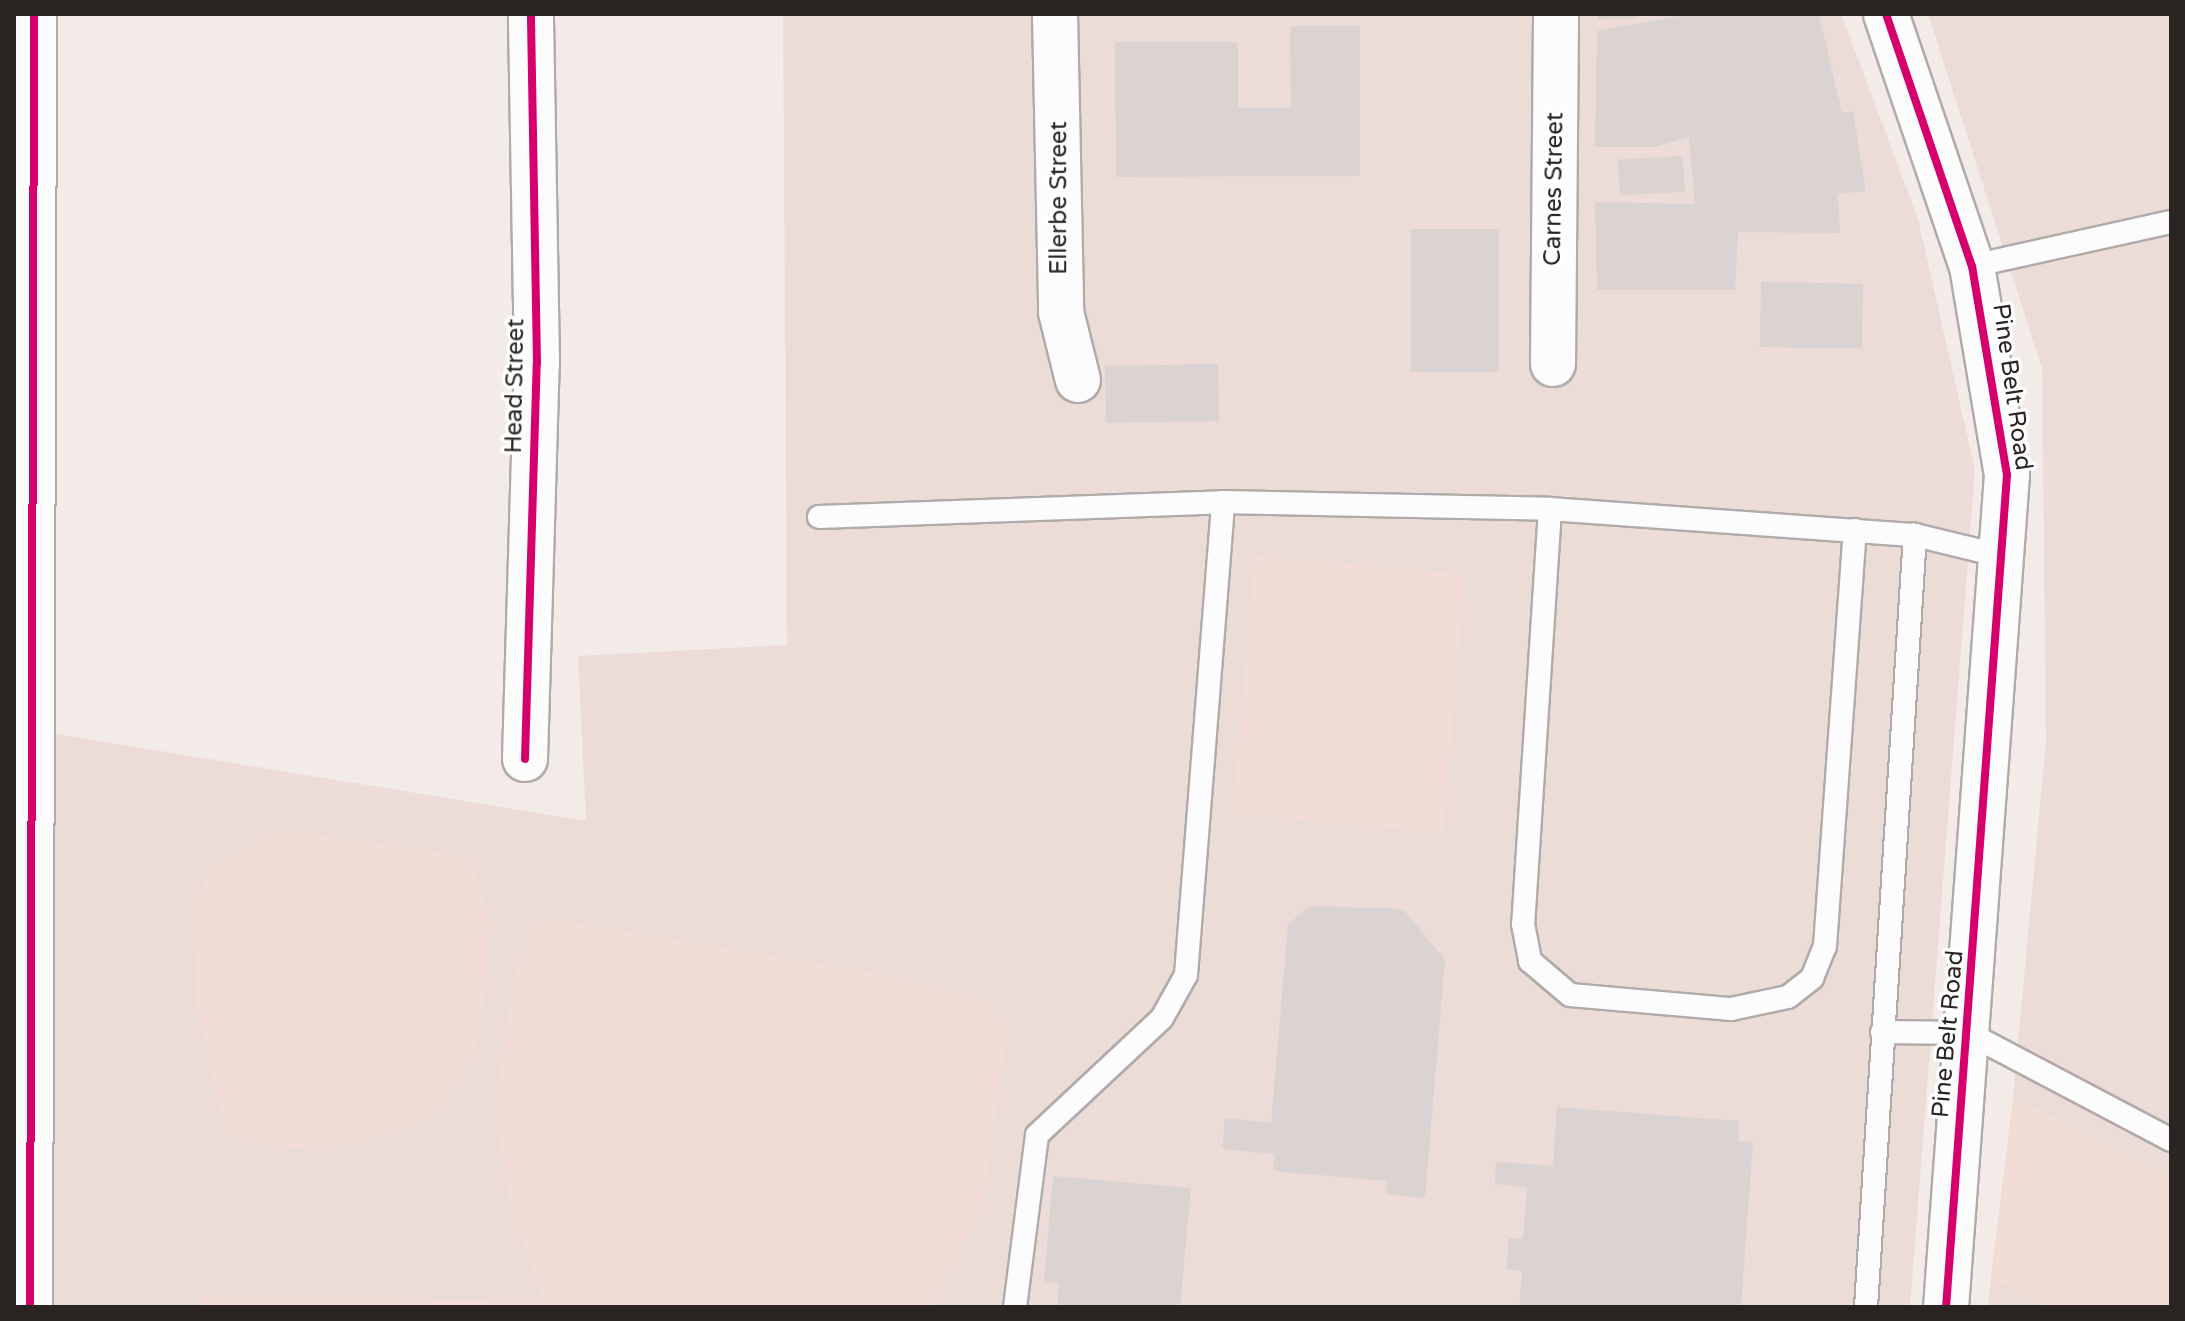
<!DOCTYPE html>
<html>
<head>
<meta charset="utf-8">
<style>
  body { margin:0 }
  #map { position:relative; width:2185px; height:1321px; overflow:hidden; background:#f3ebe8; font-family:"Varela Round",sans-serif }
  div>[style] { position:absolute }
  .built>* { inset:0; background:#ecdcd7 }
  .green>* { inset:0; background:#f2ddd6; transform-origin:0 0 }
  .building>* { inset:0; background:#dad3d1; transform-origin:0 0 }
  .roads { filter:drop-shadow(2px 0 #b0aba9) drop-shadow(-2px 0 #b0aba9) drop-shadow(0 2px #b0aba9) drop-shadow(0 -2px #b0aba9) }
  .lane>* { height:22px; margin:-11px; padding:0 11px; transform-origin:11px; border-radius:11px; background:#fdfcfc }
  .street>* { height:44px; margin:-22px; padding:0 22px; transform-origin:22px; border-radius:22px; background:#fdfcfc }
  .secondary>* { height:44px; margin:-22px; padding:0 22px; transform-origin:22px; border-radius:22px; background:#fdfcfc }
  .cycleway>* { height:8px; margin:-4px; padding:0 4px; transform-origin:4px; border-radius:4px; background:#d6006c }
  span { translate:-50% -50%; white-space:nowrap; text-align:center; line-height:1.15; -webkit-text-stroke:7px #fff; paint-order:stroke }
  .street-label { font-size:24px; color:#2a2423 }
  .frame { position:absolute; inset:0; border:16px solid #2a2423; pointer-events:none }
</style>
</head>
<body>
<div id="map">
  <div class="built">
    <div style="clip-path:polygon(783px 14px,1841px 14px,1918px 219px,1975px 470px,1910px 1307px,48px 1307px,45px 732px,586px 821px,578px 656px,787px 645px)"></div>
    <div style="clip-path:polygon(1928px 14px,2171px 14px,2171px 1180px,2013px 1097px,2046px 740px,2042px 368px)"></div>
    <div style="clip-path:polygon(1991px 1276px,2048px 1307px,1988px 1307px)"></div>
  </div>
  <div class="green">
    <div style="left:1255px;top:556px;width:211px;height:259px;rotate:5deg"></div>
    <div style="clip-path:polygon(280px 829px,467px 857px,475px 870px,490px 922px,486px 988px,473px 1060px,432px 1116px,358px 1144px,280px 1149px,225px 1132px,197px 1005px,193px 913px,209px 868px)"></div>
    <div style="clip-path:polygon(540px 917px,893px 977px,988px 1003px,1007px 1033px,982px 1210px,929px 1307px,201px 1307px,199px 1295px,544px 1302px,511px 1209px,495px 1109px,514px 978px)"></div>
    <div style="clip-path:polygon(2013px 1097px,2171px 1180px,2171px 1307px,2048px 1307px,1991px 1276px)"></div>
  </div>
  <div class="building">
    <div style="clip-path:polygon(1598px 14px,1637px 14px,1637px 18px,1598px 19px)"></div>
    <div style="clip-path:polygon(1690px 14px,1819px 14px,1842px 113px,1853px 111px,1866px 191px,1838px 194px,1840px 233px,1738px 232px,1735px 290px,1597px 290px,1595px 202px,1695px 204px,1689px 137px,1655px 147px,1595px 147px,1597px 31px)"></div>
    <div style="clip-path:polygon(1290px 26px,1360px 26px,1360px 176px,1116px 177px,1115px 42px,1238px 42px,1238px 108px,1291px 108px)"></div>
    <div style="left:1683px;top:156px;width:36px;height:65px;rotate:87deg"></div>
    <div style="left:1499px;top:229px;width:143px;height:88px;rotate:90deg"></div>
    <div style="left:1761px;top:282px;width:102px;height:65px;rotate:1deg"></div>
    <div style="left:1218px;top:364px;width:57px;height:113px;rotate:89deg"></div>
    <div style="clip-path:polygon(1311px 906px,1403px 909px,1445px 960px,1425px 1198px,1386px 1194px,1387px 1181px,1273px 1171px,1274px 1154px,1222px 1149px,1225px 1118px,1271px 1123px,1288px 924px)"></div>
    <div style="clip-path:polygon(1557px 1107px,1739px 1121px,1738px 1141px,1753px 1142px,1741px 1307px,1519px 1307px,1522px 1271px,1506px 1269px,1509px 1238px,1523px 1239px,1527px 1187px,1495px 1184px,1496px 1162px,1553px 1166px)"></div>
    <div style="clip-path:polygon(1053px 1176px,1191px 1188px,1180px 1307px,1057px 1307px,1059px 1283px,1044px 1281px)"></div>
  </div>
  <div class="roads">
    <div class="lane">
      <div style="left:1972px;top:266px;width:204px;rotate:-12.5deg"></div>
      <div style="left:1550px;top:509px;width:416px;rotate:93.7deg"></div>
      <div style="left:1523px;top:924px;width:38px;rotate:79deg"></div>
      <div style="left:1530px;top:961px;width:52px;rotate:40.4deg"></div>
      <div style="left:1570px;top:995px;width:162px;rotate:5deg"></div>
      <div style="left:1731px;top:1009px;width:58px;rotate:-11.9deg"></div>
      <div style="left:1788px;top:997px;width:31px;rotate:-38deg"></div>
      <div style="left:1812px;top:978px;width:35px;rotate:-68deg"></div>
      <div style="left:1825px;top:946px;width:417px;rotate:-85.9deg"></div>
      <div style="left:819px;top:517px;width:404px;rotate:-2.1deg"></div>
      <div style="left:1223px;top:502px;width:327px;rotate:1.2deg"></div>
      <div style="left:1550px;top:509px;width:366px;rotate:4.1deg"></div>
      <div style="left:1915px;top:535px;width:94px;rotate:13.6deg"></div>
      <div style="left:1882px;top:1032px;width:86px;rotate:0.7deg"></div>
      <div style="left:1968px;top:1033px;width:229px;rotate:27.8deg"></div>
      <div style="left:1015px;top:1307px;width:173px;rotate:-82.7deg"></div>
      <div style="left:1037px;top:1135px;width:171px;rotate:-43.1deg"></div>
      <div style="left:1162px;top:1018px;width:49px;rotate:-60.8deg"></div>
      <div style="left:1186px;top:975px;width:474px;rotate:-85.5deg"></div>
      <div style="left:1866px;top:1307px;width:774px;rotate:-86.37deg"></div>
    </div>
    <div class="street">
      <div style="left:1055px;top:14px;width:298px;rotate:88.8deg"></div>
      <div style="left:1061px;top:312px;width:70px;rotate:76deg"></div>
      <div style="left:1553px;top:364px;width:350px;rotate:-89.5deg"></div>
      <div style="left:525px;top:759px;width:396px;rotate:-88.3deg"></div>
      <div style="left:537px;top:363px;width:349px;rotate:-91deg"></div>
      <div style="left:30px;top:1307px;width:1293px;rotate:-89.82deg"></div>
    </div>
    <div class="secondary">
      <div style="left:1886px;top:14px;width:266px;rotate:71.2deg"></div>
      <div style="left:1972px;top:266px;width:212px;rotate:80.5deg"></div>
      <div style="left:2007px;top:475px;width:834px;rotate:94.19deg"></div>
    </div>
  </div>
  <div class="cycleway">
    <div style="left:1886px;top:14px;width:266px;rotate:71.2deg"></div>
    <div style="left:1972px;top:266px;width:212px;rotate:80.5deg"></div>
    <div style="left:2007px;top:475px;width:834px;rotate:94.19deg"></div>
    <div style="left:525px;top:759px;width:396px;rotate:-88.3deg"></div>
    <div style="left:537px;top:363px;width:349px;rotate:-91deg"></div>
    <div style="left:30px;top:1307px;width:1293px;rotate:-89.82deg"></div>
  </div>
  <div class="street-label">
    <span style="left:1554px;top:189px;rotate:-89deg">Carnes Street</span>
    <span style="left:1059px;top:198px;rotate:-90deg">Ellerbe Street</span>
    <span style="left:515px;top:386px;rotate:-89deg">Head Street</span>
    <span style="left:2012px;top:387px;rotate:82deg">Pine Belt Road</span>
    <span style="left:1948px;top:1034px;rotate:-85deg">Pine Belt Road</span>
  </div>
  <div class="frame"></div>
</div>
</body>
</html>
